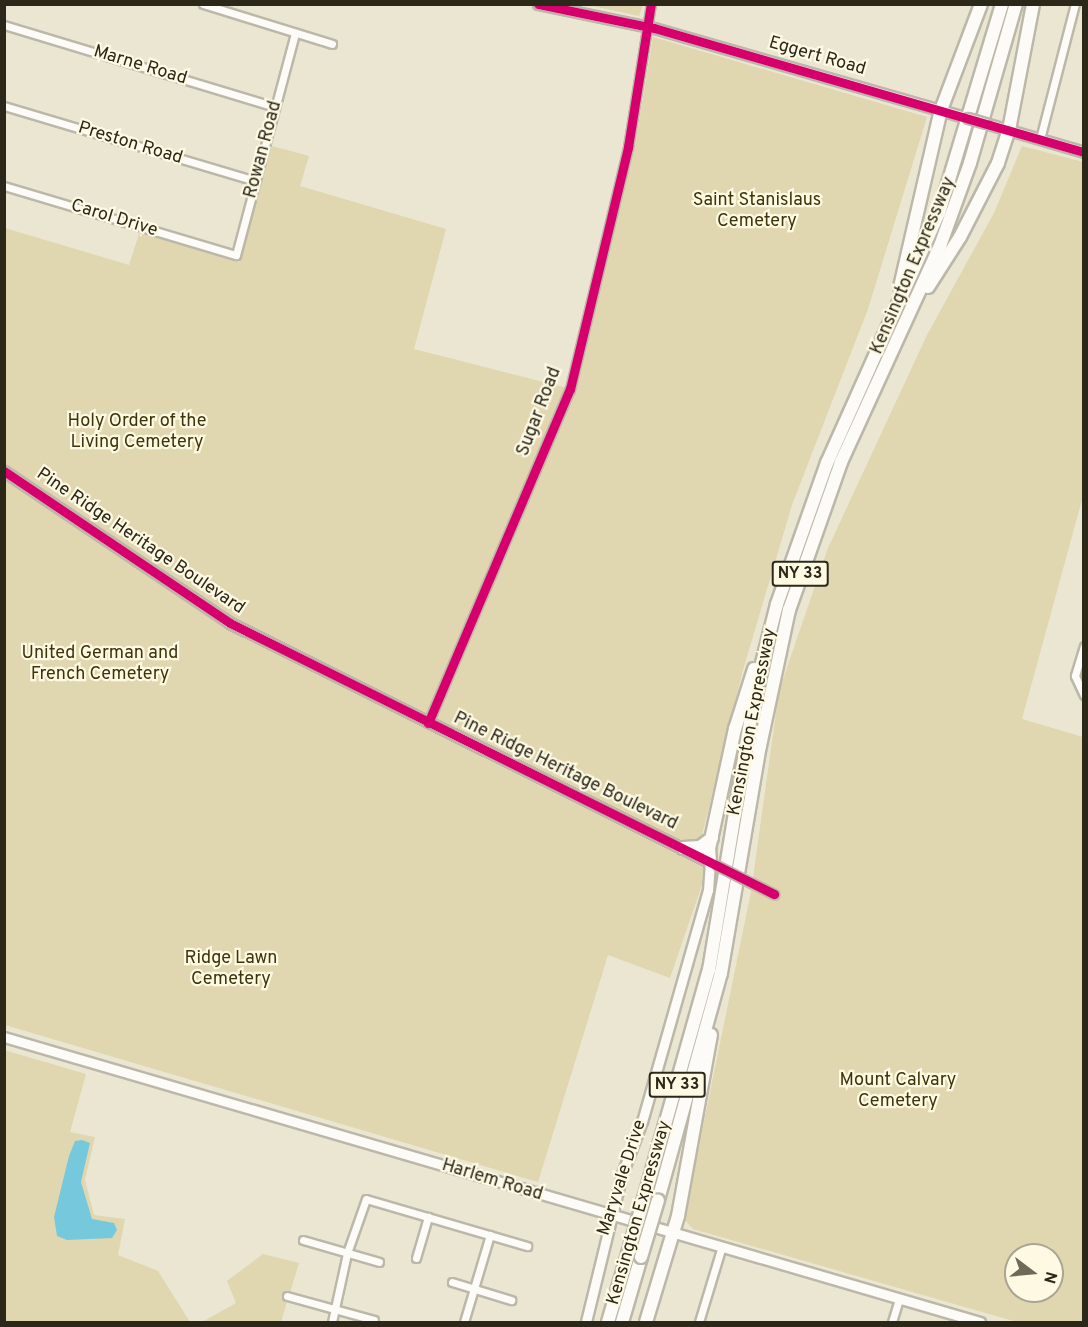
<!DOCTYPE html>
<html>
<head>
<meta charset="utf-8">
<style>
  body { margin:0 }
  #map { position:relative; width:1088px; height:1327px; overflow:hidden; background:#eae6d2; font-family:Overpass,sans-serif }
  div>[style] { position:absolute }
  .green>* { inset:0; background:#e0d6af }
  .water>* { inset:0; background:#76c9dd }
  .roads { filter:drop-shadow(2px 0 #bcb8a9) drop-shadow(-2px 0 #bcb8a9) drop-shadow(0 2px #bcb8a9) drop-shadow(0 -2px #bcb8a9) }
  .street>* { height:7px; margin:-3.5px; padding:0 3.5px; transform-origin:3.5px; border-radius:3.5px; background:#fcfbf8 }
  .secondary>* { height:9px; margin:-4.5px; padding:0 4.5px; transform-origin:4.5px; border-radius:4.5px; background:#fcfbf8 }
  .highway>* { height:12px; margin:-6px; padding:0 6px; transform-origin:6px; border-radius:6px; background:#fcfbf8 }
  .bridges { filter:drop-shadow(2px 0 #bcb8a9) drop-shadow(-2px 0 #bcb8a9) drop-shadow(0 2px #bcb8a9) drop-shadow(0 -2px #bcb8a9) }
  .street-bridge>* { height:7px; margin:-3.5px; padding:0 3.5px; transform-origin:3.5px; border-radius:3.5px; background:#fcfbf8 }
  .secondary-bridge>* { height:9px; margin:-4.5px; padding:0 4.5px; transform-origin:4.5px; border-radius:4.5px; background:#fcfbf8 }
  .highway-bridge>* { height:12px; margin:-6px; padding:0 6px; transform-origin:6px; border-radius:6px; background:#fcfbf8 }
  .cycleway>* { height:9px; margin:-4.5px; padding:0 4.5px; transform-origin:4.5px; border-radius:4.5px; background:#d6006c }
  span { translate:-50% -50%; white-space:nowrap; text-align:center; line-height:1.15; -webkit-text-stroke:4.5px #fef9e3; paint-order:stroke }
  .shield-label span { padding:2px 4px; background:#fef9e3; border:2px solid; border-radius:4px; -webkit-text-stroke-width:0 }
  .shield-label { font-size:16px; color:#2b281a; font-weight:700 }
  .street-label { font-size:18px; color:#2b281a }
  .park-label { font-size:18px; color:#3d340a }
  .frame { position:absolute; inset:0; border:6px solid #2b281a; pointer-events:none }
  .north { position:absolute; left:1004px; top:1243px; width:60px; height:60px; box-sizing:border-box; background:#fef9e3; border:2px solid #aaa593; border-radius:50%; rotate:106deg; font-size:16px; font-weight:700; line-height:24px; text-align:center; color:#2b281a }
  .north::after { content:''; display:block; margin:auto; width:21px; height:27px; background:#6e6a5a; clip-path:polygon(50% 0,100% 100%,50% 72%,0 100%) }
</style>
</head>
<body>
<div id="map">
  <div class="green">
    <div style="clip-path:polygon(588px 5px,643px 5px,639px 16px)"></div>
    <div style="clip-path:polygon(653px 37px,927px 117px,868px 309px,792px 505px,743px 670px,702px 835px,705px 876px,670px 978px,608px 955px,538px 1182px,5px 1025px,5px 228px,129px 265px,140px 231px,240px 262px,272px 146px,309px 156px,300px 186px,446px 229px,414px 349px,575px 390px,636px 139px)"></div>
    <div style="clip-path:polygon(evenodd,1022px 146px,1083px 162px,1083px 496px,1022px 719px,1083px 737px,1083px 1322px,1017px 1322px,693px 1229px,684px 1219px,751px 892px,779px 691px,828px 548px,927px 335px,994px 213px,1022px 146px,1016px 1255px,1052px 1255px,1052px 1291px,1016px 1291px,1016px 1255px)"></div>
    <div style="clip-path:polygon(4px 1050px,86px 1074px,70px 1132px,95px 1137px,85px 1180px,94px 1215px,125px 1219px,118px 1255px,158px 1271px,190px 1322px,5px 1322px)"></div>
    <div style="clip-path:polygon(263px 1254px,299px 1263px,281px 1322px,202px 1322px,236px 1303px,227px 1281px)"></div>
  </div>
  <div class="water">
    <div style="clip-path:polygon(82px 1140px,90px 1143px,81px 1182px,92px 1219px,114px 1223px,117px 1230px,112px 1238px,67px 1240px,57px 1236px,54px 1217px,69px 1156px,75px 1141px)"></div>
  </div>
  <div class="roads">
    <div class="street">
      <div style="left:203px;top:4px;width:135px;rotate:17.2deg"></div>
      <div style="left:4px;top:25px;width:283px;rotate:16.8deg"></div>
      <div style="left:4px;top:106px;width:262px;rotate:16.6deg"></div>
      <div style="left:1040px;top:139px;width:139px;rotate:-75.5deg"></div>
      <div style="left:4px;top:186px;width:242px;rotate:16.6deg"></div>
      <div style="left:236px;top:255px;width:230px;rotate:-75.1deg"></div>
      <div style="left:1084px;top:646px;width:31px;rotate:107deg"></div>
      <div style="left:1075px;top:676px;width:21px;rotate:65deg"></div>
      <div style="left:428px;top:723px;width:363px;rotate:-67deg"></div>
      <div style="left:570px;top:389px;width:249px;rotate:-76.5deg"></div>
      <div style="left:628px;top:147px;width:145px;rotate:-80.9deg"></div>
      <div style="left:752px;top:883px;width:25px;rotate:27deg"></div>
      <div style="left:303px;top:1240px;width:79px;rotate:16.1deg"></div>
      <div style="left:416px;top:1258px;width:43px;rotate:-73.7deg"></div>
      <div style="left:452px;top:1282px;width:62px;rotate:17deg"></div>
      <div style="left:287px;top:1296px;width:90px;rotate:15.4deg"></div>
      <div style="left:332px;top:1322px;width:71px;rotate:-77.7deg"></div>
      <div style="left:347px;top:1253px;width:57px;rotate:-70.6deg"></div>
      <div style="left:366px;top:1199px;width:168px;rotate:16.3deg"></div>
      <div style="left:464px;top:1322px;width:91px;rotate:-73.4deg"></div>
      <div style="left:699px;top:1322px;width:76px;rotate:-73.2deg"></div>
      <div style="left:892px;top:1322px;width:24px;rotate:-73deg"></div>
    </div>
    <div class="secondary">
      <div style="left:538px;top:4px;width:118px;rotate:11.7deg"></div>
      <div style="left:654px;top:28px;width:327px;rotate:16deg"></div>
      <div style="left:985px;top:123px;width:103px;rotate:16.3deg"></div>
      <div style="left:4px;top:471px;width:272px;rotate:33.9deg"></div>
      <div style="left:230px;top:623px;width:536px;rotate:26.47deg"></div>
      <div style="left:710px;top:862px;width:28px;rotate:94deg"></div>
      <div style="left:708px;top:890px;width:240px;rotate:105.9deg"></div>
      <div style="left:642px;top:1121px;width:57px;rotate:110.7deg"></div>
      <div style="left:622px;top:1174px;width:152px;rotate:103.7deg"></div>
      <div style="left:4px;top:1037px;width:1017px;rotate:16.28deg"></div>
    </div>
    <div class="highway">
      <div style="left:900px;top:287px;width:182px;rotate:-77deg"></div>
      <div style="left:941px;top:110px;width:113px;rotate:-69.3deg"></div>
      <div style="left:928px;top:287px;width:59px;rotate:-57.4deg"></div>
      <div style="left:960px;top:237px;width:83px;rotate:-62.8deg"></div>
      <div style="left:998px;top:163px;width:35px;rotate:-72deg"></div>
      <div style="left:1009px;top:130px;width:128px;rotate:-79.2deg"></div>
      <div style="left:683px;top:848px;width:17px;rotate:-3deg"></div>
      <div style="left:700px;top:847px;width:15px;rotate:-37deg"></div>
      <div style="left:710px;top:862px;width:13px;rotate:-94deg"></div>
      <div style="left:709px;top:849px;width:123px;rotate:-77.8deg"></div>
      <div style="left:735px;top:729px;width:63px;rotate:-72.4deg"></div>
      <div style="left:644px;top:1199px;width:238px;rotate:-74.2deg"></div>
      <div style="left:709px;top:970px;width:287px;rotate:-80.6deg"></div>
      <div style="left:756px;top:687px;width:86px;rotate:-75.8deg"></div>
      <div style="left:777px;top:604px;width:150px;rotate:-70.5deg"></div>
      <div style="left:827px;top:463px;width:274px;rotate:-65.9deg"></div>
      <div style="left:939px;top:213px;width:218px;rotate:-73.2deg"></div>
      <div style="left:658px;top:1200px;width:236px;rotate:-74.5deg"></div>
      <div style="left:721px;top:973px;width:230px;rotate:-80.3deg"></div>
      <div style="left:760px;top:746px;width:139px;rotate:-78deg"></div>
      <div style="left:789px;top:610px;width:157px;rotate:-70.6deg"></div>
      <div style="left:841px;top:462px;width:238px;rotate:-65.4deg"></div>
      <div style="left:940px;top:246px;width:88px;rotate:-70.1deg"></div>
      <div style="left:970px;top:163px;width:166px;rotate:-73.9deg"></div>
      <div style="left:608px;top:1322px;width:71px;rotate:-73.6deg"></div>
      <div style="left:622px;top:1322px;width:68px;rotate:-73.7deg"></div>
      <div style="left:646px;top:1322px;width:111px;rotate:-73.2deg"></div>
      <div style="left:678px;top:1216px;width:184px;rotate:-79.7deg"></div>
    </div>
  </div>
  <div class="bridges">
    <div class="street-bridge">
      <div style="left:718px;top:866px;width:38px;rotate:27deg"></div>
    </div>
    <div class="secondary-bridge">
      <div style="left:968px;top:118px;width:18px;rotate:16deg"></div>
    </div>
    <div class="highway-bridge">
      <div style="left:628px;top:1254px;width:57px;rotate:-73.8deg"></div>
      <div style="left:641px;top:1257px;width:59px;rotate:-73.4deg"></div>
    </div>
  </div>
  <div class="cycleway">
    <div style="left:538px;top:4px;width:118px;rotate:11.7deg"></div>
    <div style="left:654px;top:28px;width:448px;rotate:16.1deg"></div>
    <div style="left:4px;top:471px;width:272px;rotate:33.9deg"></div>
    <div style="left:230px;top:623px;width:608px;rotate:26.48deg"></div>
    <div style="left:428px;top:723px;width:363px;rotate:-67deg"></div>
    <div style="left:570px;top:389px;width:249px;rotate:-76.5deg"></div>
    <div style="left:628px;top:147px;width:145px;rotate:-80.9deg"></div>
  </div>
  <div class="shield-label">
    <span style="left:800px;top:574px">NY 33</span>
    <span style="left:677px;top:1085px">NY 33</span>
  </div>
  <div class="street-label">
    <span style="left:817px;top:57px;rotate:16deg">Eggert Road</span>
    <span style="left:140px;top:66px;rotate:17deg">Marne Road</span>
    <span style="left:130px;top:144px;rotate:17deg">Preston Road</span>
    <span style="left:264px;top:150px;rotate:-75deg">Rowan Road</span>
    <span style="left:114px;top:219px;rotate:17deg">Carol Drive</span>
    <span style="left:914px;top:266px;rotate:-67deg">Kensington Expressway</span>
    <span style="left:540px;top:412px;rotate:-69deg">Sugar Road</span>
    <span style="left:140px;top:542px;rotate:34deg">Pine Ridge Heritage Boulevard</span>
    <span style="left:753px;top:722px;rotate:-79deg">Kensington Expressway</span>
    <span style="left:565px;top:772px;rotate:26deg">Pine Ridge Heritage Boulevard</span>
    <span style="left:623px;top:1178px;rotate:-72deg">Maryvale Drive</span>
    <span style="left:492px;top:1181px;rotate:17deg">Harlem Road</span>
    <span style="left:640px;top:1213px;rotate:-74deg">Kensington Expressway</span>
  </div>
  <div class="park-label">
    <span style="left:757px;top:212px">Saint Stanislaus<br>Cemetery</span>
    <span style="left:137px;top:433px">Holy Order of the<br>Living Cemetery</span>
    <span style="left:100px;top:665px">United German and<br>French Cemetery</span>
    <span style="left:231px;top:970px">Ridge Lawn<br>Cemetery</span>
    <span style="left:898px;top:1092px">Mount Calvary<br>Cemetery</span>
  </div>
  <div class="frame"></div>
  <div class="north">N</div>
</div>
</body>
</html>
